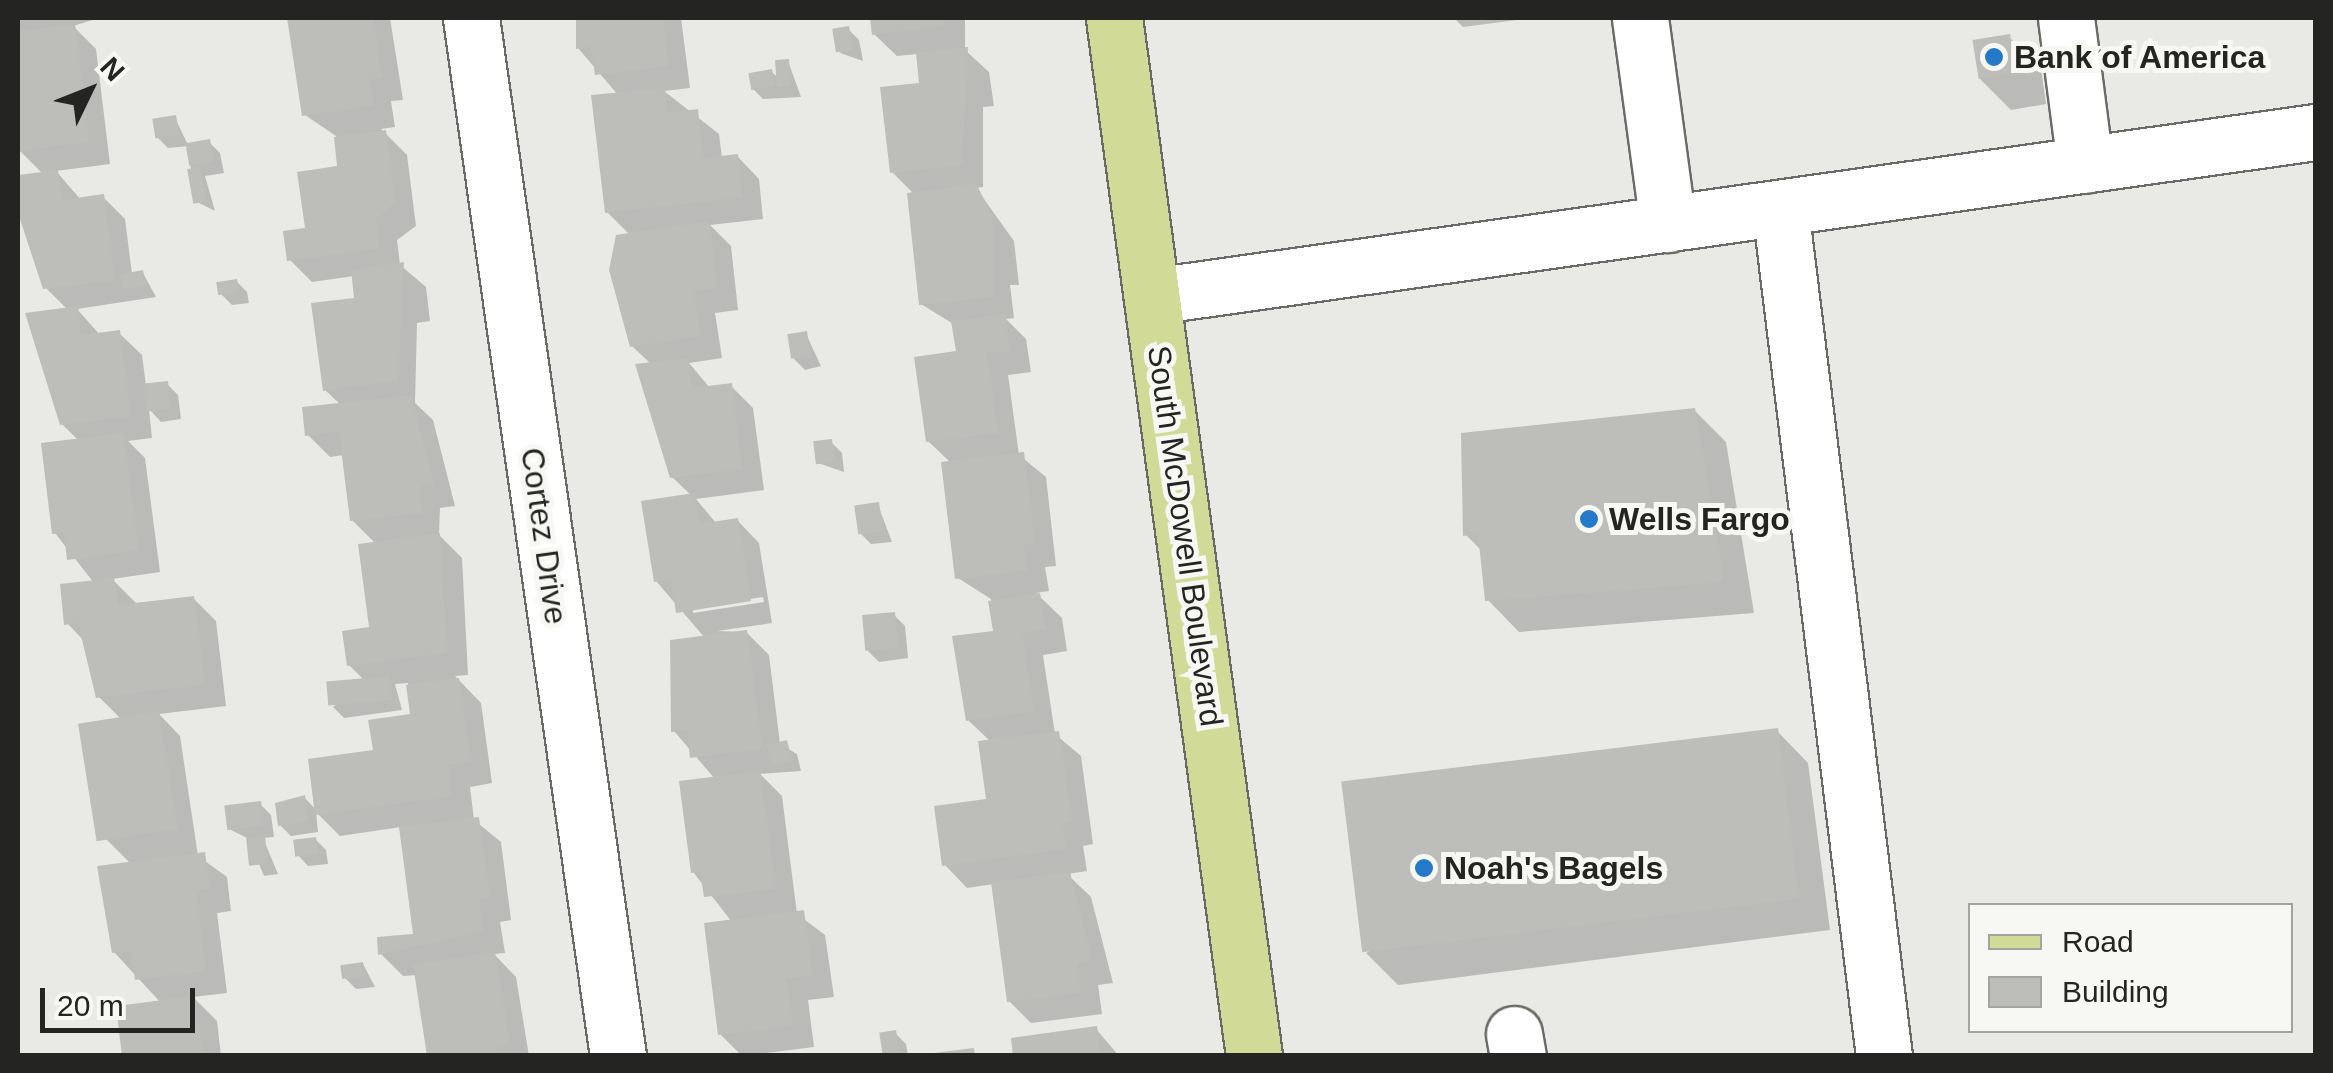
<!DOCTYPE html>
<html>
<head>
<meta charset="utf-8">
<style>
  body { margin:0 }
  #map { position:relative; width:2333px; height:1073px; overflow:hidden; background:#e9eae6; font-family:Helvetica,sans-serif }
  div>[style] { position:absolute }
  .shadow>* { inset:0; background:#0003 }
  .building>* { inset:0; background:#bdbdb9; transform-origin:0 0 }
  .roads { filter:drop-shadow(2px 0 #6a6a66) drop-shadow(-2px 0 #6a6a66) drop-shadow(0 2px #6a6a66) drop-shadow(0 -2px #6a6a66) }
  .minor>* { height:55px; margin:-27.5px; padding:0 27.5px; transform-origin:27.5px; border-radius:27.5px; background:#fff }
  .major>* { height:55px; margin:-27.5px; padding:0 27.5px; transform-origin:27.5px; border-radius:27.5px; background:#d2da98 }
  .dots>* { width:28px; height:28px; translate:-50% -50%; box-sizing:border-box; border:5px solid #f7f8f3; border-radius:50% }
  span { translate:-50% -50%; white-space:nowrap; text-align:center; line-height:1.15; -webkit-text-stroke:10px #f7f8f3; paint-order:stroke }
  .poi-label { font-size:32px; color:#242422; font-weight:700 }
  .left { translate:0 -50%; text-align:left }
  .street-label { font-size:32px; color:#242422 }
  .frame { position:absolute; inset:0; border:20px solid #242422; pointer-events:none }
  .legend { position:absolute; left:1968px; top:903px; width:325px; height:130px; box-sizing:border-box; background:#f7f8f3; border:2px solid #a3a39f; margin:0; padding:12px 18px; list-style:none; font-size:30px; color:#242422 }
  .legend li { display:flex; align-items:center; gap:20px; height:50px }
  .legend b { width:50px; border:2px solid #a3a39f }
  .north { position:absolute; left:40px; top:40px; width:100px; height:100px; -webkit-text-stroke:8px #f7f8f3; paint-order:stroke; rotate:47deg; font-size:28px; font-weight:700; line-height:40px; text-align:center; color:#242422 }
  .north::after { content:''; display:block; margin:auto; width:35px; height:45px; background:#242422; clip-path:polygon(50% 0,100% 100%,50% 72%,0 100%) }
  .scale { position:absolute; left:40px; top:988px; width:155px; height:45px; box-sizing:border-box; border:5px solid #242422; border-top:0; padding-left:12px; font-size:30px; line-height:35px; white-space:nowrap; color:#242422; -webkit-text-stroke:8px #f7f8f3; paint-order:stroke }
</style>
</head>
<body>
<div id="map">
  <div class="shadow">
    <div style="clip-path:polygon(18px 18px,99px 18px,73px 26px,96px 49px,110px 164px,56px 171px,81px 200px,103px 197px,125px 219px,132px 274px,143px 273px,156px 297px,77px 309px,100px 335px,119px 333px,142px 355px,146px 386px,167px 384px,178px 395px,181px 419px,161px 422px,149px 409px,152px 438px,128px 441px,145px 458px,160px 572px,112px 579px,136px 603px,193px 598px,216px 621px,226px 706px,159px 714px,180px 736px,198px 856px,227px 877px,231px 911px,217px 913px,227px 993px,193px 997px,217px 1021px,221px 1056px,125px 1056px,161px 1003px,114px 952px,131px 864px,106px 839px,121px 719px,99px 697px,85px 642px,67px 623px,94px 583px,55px 533px,79px 441px,62px 424px,68px 310px,46px 288px,31px 230px,18px 216px,18px 178px,43px 174px,19px 150px)"></div>
    <div style="clip-path:polygon(290px 18px,390px 18px,403px 100px,391px 101px,395px 127px,381px 129px,407px 155px,416px 226px,397px 240px,400px 265px,426px 287px,430px 321px,417px 323px,415px 403px,433px 420px,455px 506px,440px 508px,439px 535px,462px 558px,468px 675px,455px 676px,481px 703px,492px 783px,470px 787px,474px 820px,501px 842px,511px 920px,500px 922px,505px 953px,494px 954px,516px 977px,529px 1056px,430px 1056px,418px 975px,403px 976px,381px 954px,416px 937px,401px 827px,340px 836px,316px 812px,318px 832px,291px 836px,280px 825px,305px 798px,317px 811px,413px 716px,408px 683px,395px 684px,402px 710px,344px 718px,333px 707px,366px 682px,349px 665px,372px 630px,376px 544px,352px 520px,344px 455px,330px 457px,308px 435px,341px 405px,325px 390px,357px 300px,354px 276px,312px 282px,289px 259px,340px 168px,336px 136px,305px 115px)"></div>
    <div style="clip-path:polygon(evenodd,579px 18px,681px 18px,690px 88px,664px 91px,719px 134px,722px 158px,737px 156px,759px 179px,763px 219px,710px 225px,731px 246px,738px 310px,715px 313px,722px 358px,689px 363px,710px 388px,731px 386px,753px 408px,764px 490px,696px 499px,716px 523px,737px 520px,759px 543px,772px 623px,717px 631px,746px 632px,769px 655px,780px 744px,797px 754px,801px 771px,760px 774px,782px 796px,797px 914px,825px 935px,834px 997px,808px 1000px,814px 1047px,742px 1056px,720px 1034px,732px 922px,693px 872px,715px 779px,674px 731px,705px 638px,656px 581px,692px 496px,672px 477px,652px 365px,632px 346px,631px 236px,607px 212px,618px 95px,578px 48px,579px 18px,763px 597px,764px 602px,693px 613px,693px 608px,763px 597px)"></div>
    <div style="clip-path:polygon(873px 18px,965px 18px,965px 50px,989px 72px,994px 106px,983px 107px,983px 187px,976px 188px,1014px 241px,1019px 285px,1010px 285px,1014px 318px,1006px 319px,1026px 339px,1031px 372px,1008px 375px,1019px 455px,1046px 477px,1056px 566px,1045px 567px,1049px 591px,1036px 593px,1062px 618px,1067px 651px,1043px 655px,1055px 734px,1081px 756px,1093px 844px,1083px 846px,1087px 871px,1067px 874px,1091px 897px,1113px 983px,1098px 985px,1102px 1014px,1031px 1023px,1009px 1001px,994px 884px,967px 888px,945px 865px,989px 801px,991px 742px,968px 720px,996px 633px,991px 599px,958px 578px,951px 463px,928px 441px,959px 353px,955px 325px,921px 304px,914px 194px,892px 172px,922px 85px,918px 54px,897px 56px,874px 34px)"></div>
    <div style="clip-path:polygon(1454px 18px,1531px 18px,1463px 27px)"></div>
    <div style="clip-path:polygon(848px 29px,859px 40px,863px 61px,840px 53px)"></div>
    <div style="clip-path:polygon(2009px 37px,2041px 69px,2046px 104px,2011px 110px,1979px 78px)"></div>
    <div style="clip-path:polygon(788px 61px,801px 97px,763px 99px,752px 88px,771px 71px,779px 79px)"></div>
    <div style="clip-path:polygon(175px 118px,188px 145px,209px 142px,220px 153px,224px 173px,205px 176px,215px 211px,195px 201px,188px 146px,168px 148px,157px 137px)"></div>
    <div style="clip-path:polygon(236px 281px,247px 292px,249px 303px,232px 305px,221px 294px)"></div>
    <div style="clip-path:polygon(806px 334px,821px 366px,805px 370px,794px 359px)"></div>
    <div style="clip-path:polygon(1694px 410px,1726px 442px,1754px 613px,1519px 632px,1488px 600px,1482px 551px,1466px 535px)"></div>
    <div style="clip-path:polygon(831px 442px,842px 453px,844px 472px,818px 463px)"></div>
    <div style="clip-path:polygon(878px 505px,892px 542px,871px 544px,860px 533px)"></div>
    <div style="clip-path:polygon(894px 615px,905px 626px,908px 658px,879px 662px,868px 651px)"></div>
    <div style="clip-path:polygon(1777px 731px,1808px 763px,1830px 930px,1398px 985px,1366px 953px)"></div>
    <div style="clip-path:polygon(260px 804px,271px 815px,274px 837px,263px 838px,278px 874px,264px 876px,249px 839px,229px 829px)"></div>
    <div style="clip-path:polygon(315px 839px,326px 850px,328px 864px,308px 866px,297px 854px)"></div>
    <div style="clip-path:polygon(363px 964px,375px 987px,356px 989px,345px 978px)"></div>
    <div style="clip-path:polygon(1096px 1029px,1119px 1056px,1016px 1056px)"></div>
    <div style="clip-path:polygon(895px 1033px,906px 1044px,908px 1056px,886px 1056px)"></div>
  </div>
  <div class="building">
    <div style="clip-path:polygon(287px 18px,373px 18px,382px 78px,370px 80px,374px 105px,302px 116px)"></div>
    <div style="clip-path:polygon(576px 18px,663px 18px,669px 66px,595px 75px,591px 46px,576px 49px)"></div>
    <div style="clip-path:polygon(870px 18px,943px 18px,944px 26px,872px 35px)"></div>
    <div style="clip-path:polygon(75px 24px,89px 142px,18px 151px,18px 31px)"></div>
    <div style="left:849px;top:26px;width:24px;height:17px;rotate:81deg"></div>
    <div style="left:2010px;top:34px;width:39px;height:38px;rotate:81deg"></div>
    <div style="clip-path:polygon(968px 47px,962px 165px,890px 173px,880px 87px,919px 83px,916px 53px)"></div>
    <div style="left:789px;top:59px;width:27px;height:14px;rotate:86deg"></div>
    <div style="left:772px;top:69px;width:17px;height:24px;rotate:80deg"></div>
    <div style="clip-path:polygon(665px 88px,667px 113px,698px 109px,703px 158px,738px 154px,742px 197px,605px 213px,591px 95px)"></div>
    <div style="left:176px;top:115px;width:20px;height:24px;rotate:81deg"></div>
    <div style="clip-path:polygon(386px 130px,395px 203px,376px 218px,380px 248px,287px 261px,283px 231px,305px 228px,297px 172px,337px 166px,334px 137px)"></div>
    <div style="left:210px;top:139px;width:23px;height:25px;rotate:80deg"></div>
    <div style="left:200px;top:167px;width:35px;height:13px;rotate:80deg"></div>
    <div style="clip-path:polygon(58px 170px,62px 200px,104px 194px,115px 280px,43px 289px,18px 213px,18px 175px)"></div>
    <div style="clip-path:polygon(976px 184px,993px 216px,993px 297px,919px 305px,907px 193px)"></div>
    <div style="clip-path:polygon(709px 221px,717px 288px,694px 291px,701px 336px,630px 347px,609px 270px,616px 235px)"></div>
    <div style="clip-path:polygon(404px 262px,398px 380px,323px 391px,311px 303px,354px 298px,351px 270px)"></div>
    <div style="left:143px;top:270px;width:16px;height:23px;rotate:79deg"></div>
    <div style="left:237px;top:279px;width:13px;height:21px;rotate:81deg"></div>
    <div style="clip-path:polygon(78px 306px,81px 335px,120px 330px,131px 416px,60px 425px,25px 313px)"></div>
    <div style="clip-path:polygon(1005px 314px,1010px 351px,987px 353px,998px 433px,926px 442px,914px 357px,956px 351px,951px 321px)"></div>
    <div style="left:807px;top:331px;width:25px;height:20px;rotate:81deg"></div>
    <div style="clip-path:polygon(688px 358px,692px 388px,732px 383px,742px 469px,670px 478px,635px 364px)"></div>
    <div style="left:168px;top:381px;width:28px;height:24px;rotate:84deg"></div>
    <div style="clip-path:polygon(411px 395px,434px 484px,419px 486px,422px 513px,350px 521px,339px 432px,305px 436px,302px 407px)"></div>
    <div style="clip-path:polygon(1695px 408px,1724px 582px,1485px 601px,1478px 534px,1463px 536px,1461px 433px)"></div>
    <div style="clip-path:polygon(123px 433px,139px 550px,67px 560px,64px 533px,52px 534px,41px 443px)"></div>
    <div style="left:832px;top:439px;width:23px;height:19px;rotate:83deg"></div>
    <div style="clip-path:polygon(1024px 452px,1035px 544px,1024px 545px,1027px 570px,955px 579px,941px 462px)"></div>
    <div style="clip-path:polygon(694px 493px,699px 524px,738px 518px,751px 601px,676px 613px,671px 579px,654px 582px,641px 501px)"></div>
    <div style="left:879px;top:502px;width:29px;height:25px;rotate:82deg"></div>
    <div style="clip-path:polygon(440px 533px,447px 653px,347px 666px,342px 631px,369px 627px,358px 544px)"></div>
    <div style="clip-path:polygon(114px 578px,118px 605px,194px 596px,205px 684px,96px 698px,78px 623px,64px 625px,60px 584px)"></div>
    <div style="clip-path:polygon(1040px 593px,1046px 629px,1022px 633px,1034px 711px,966px 721px,952px 636px,993px 631px,988px 601px)"></div>
    <div style="left:895px;top:612px;width:36px;height:33px;rotate:85deg"></div>
    <div style="clip-path:polygon(747px 630px,762px 749px,690px 758px,687px 731px,671px 732px,670px 640px)"></div>
    <div style="left:390px;top:676px;width:24px;height:64px;rotate:85deg"></div>
    <div style="clip-path:polygon(459px 678px,471px 762px,448px 765px,452px 796px,315px 815px,308px 759px,373px 750px,368px 720px,410px 714px,406px 685px)"></div>
    <div style="left:159px;top:711px;width:119px;height:82px;rotate:81deg"></div>
    <div style="left:1778px;top:728px;width:172px;height:440px;rotate:83deg"></div>
    <div style="clip-path:polygon(1059px 731px,1072px 822px,1062px 824px,1066px 849px,942px 866px,934px 806px,986px 799px,978px 741px)"></div>
    <div style="left:787px;top:740px;width:21px;height:21px;rotate:76deg"></div>
    <div style="clip-path:polygon(760px 771px,776px 889px,704px 897px,700px 871px,691px 873px,679px 781px)"></div>
    <div style="clip-path:polygon(305px 795px,308px 822px,278px 826px,275px 803px)"></div>
    <div style="left:261px;top:801px;width:25px;height:37px;rotate:83deg"></div>
    <div style="clip-path:polygon(479px 817px,490px 898px,479px 900px,484px 931px,378px 955px,377px 937px,413px 934px,399px 827px)"></div>
    <div style="left:265px;top:836px;width:28px;height:19px;rotate:84deg"></div>
    <div style="left:316px;top:837px;width:17px;height:23px;rotate:83deg"></div>
    <div style="clip-path:polygon(205px 852px,210px 889px,196px 891px,206px 971px,135px 980px,131px 951px,112px 953px,97px 866px)"></div>
    <div style="clip-path:polygon(1070px 872px,1092px 961px,1077px 963px,1081px 993px,1007px 1002px,991px 882px)"></div>
    <div style="clip-path:polygon(804px 910px,813px 975px,787px 979px,793px 1026px,718px 1035px,704px 923px)"></div>
    <div style="clip-path:polygon(495px 952px,510px 1044px,496px 1047px,498px 1056px,427px 1056px,413px 965px)"></div>
    <div style="left:363px;top:962px;width:14px;height:23px;rotate:82deg"></div>
    <div style="clip-path:polygon(195px 996px,203px 1056px,122px 1056px,116px 1006px)"></div>
    <div style="clip-path:polygon(1097px 1026px,1101px 1056px,1013px 1056px,1011px 1038px)"></div>
    <div style="left:896px;top:1030px;width:25px;height:17px;rotate:81deg"></div>
    <div style="clip-path:polygon(974px 1048px,975px 1056px,935px 1056px,934px 1053px)"></div>
  </div>
  <div class="roads">
    <div class="minor">
      <div style="left:471px;top:18px;width:1048px;rotate:81.94deg"></div>
      <div style="left:1640px;top:18px;width:208px;rotate:82.3deg"></div>
      <div style="left:2066px;top:18px;width:148px;rotate:82.6deg"></div>
      <div style="left:1780px;top:208px;width:854px;rotate:83.01deg"></div>
      <div style="left:1153px;top:296px;width:1175px;rotate:-8.03deg"></div>
      <div style="left:1514px;top:1034px;width:22px;rotate:80deg"></div>
    </div>
    <div class="major">
      <div style="left:1114px;top:18px;width:1047px;rotate:82.32deg"></div>
    </div>
  </div>
  <div class="dots">
    <div style="left:1994px;top:57px;background:#247ac8"></div>
    <div style="left:1589px;top:519px;background:#247ac8"></div>
    <div style="left:1424px;top:868px;background:#247ac8"></div>
  </div>
  <div class="poi-label">
    <span class="left" style="left:2014px;top:57px">Bank of America</span>
    <span class="left" style="left:1609px;top:519px">Wells Fargo</span>
    <span class="left" style="left:1444px;top:868px">Noah's Bagels</span>
  </div>
  <div class="street-label">
    <span style="left:544px;top:536px;rotate:82deg">Cortez Drive</span>
    <span style="left:1185px;top:536px;rotate:82deg">South McDowell Boulevard</span>
  </div>
  <div class="frame"></div>
  <ul class="legend">
  <li><b style="height:12px;background:#d2da98"></b>Road</li>
  <li><b style="height:28px;background:#bdbdb9"></b>Building</li>
  </ul>
  <div class="north">N</div>
  <div class="scale">20 m</div>
</div>
</body>
</html>
